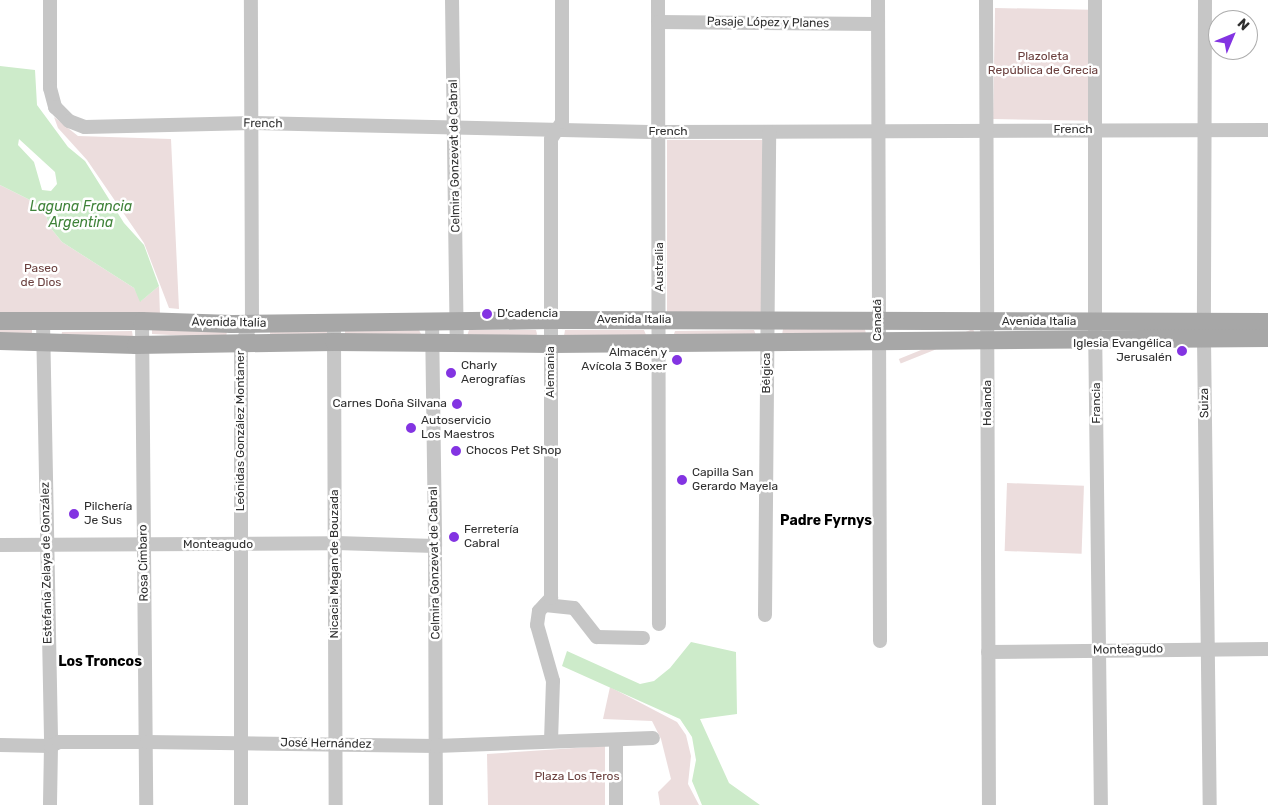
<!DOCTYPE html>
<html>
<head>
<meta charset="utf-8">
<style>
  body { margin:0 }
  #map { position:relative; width:1268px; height:805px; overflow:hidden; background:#fff; font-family:Rubik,sans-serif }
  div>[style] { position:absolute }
  .green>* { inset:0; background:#ecdddd; transform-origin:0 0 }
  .water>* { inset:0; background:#cdebca }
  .minor>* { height:14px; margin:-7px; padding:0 7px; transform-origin:7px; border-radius:7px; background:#c6c6c6 }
  .major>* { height:18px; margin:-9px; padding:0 9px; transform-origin:9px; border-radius:9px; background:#a7a7a7 }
  .dots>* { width:14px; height:14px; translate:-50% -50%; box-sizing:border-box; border:2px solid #fff; border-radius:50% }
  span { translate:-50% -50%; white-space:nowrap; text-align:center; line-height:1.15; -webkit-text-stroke:5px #fff; paint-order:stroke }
  .street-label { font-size:12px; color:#2f2f2f }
  .park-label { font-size:12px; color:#6a3f3d }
  .poi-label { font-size:12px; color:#2f2f2f }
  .left { translate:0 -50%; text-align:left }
  .right { translate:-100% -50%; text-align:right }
  .water-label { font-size:14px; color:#40833a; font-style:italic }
  .neighbourhood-label { font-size:14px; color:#000; font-weight:700 }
  .north { position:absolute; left:1208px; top:10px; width:50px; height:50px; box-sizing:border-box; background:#fff; border:1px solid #acacac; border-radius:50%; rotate:45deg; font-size:14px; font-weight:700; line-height:20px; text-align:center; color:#2f2f2f }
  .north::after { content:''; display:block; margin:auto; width:18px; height:22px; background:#8334e2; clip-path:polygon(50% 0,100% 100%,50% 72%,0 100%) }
</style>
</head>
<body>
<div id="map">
  <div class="green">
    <div style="left:995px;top:8px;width:96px;height:111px;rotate:1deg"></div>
    <div style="clip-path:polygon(54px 117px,78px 136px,171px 139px,179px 309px,169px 308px,144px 243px,87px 160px,58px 128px)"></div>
    <div style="left:667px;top:140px;width:95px;height:174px"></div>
    <div style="clip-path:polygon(0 185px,28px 199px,45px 211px,49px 226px,62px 242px,134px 288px,141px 301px,159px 286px,160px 315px,0 317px)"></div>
    <div style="left:0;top:328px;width:32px;height:7px"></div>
    <div style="clip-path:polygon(152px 329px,227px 331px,226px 338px,152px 334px)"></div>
    <div style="clip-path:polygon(783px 329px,865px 329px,866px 334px,782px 335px)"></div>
    <div style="left:973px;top:329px;width:5px;height:80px;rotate:68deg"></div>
    <div style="clip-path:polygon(419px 330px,421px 334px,345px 336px,345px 331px)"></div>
    <div style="clip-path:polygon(469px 330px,536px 330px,537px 334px,536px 336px,467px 336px)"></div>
    <div style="clip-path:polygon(565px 330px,644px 330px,646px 335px,564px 336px)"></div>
    <div style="clip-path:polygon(754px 330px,756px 335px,673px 337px,675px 331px)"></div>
    <div style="clip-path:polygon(132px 331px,133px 338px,61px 337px,62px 332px)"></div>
    <div style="clip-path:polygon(327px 331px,328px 335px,270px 335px,270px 332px)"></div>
    <div style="left:1007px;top:483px;width:77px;height:68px;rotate:2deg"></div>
    <div style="clip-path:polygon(610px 687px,677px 722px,686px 735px,691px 756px,688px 784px,699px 805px,660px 805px,658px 792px,671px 779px,661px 739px,652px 721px,603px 719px)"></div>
    <div style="clip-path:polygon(605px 746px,605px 805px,488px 805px,487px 754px)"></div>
  </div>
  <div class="water">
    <div style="clip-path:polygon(evenodd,0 66px,35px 70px,37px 105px,68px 147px,85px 161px,124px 223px,144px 245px,159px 286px,140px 302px,134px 288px,62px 242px,49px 226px,45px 211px,28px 199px,0 185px,0 66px,19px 139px,55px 172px,57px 184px,51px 191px,42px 190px,34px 162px,18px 145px,19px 139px)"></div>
    <div style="clip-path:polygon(691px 642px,736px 652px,737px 714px,700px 719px,729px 783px,760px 805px,702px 805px,692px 781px,696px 760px,692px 737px,680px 719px,562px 666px,567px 651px,640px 684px,654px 681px,670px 668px)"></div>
  </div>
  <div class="minor">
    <div style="left:50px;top:0;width:88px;rotate:90deg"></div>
    <div style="left:50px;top:88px;width:20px;rotate:75deg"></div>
    <div style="left:55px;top:107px;width:20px;rotate:45deg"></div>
    <div style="left:69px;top:121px;width:17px;rotate:21deg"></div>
    <div style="left:85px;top:127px;width:168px;rotate:-1.4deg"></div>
    <div style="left:253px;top:123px;width:407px;rotate:1.3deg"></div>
    <div style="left:660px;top:132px;width:608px;rotate:-0.19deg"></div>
    <div style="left:452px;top:0;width:343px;rotate:89.2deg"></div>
    <div style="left:658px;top:0;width:624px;rotate:89.91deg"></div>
    <div style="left:878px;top:0;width:641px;rotate:89.82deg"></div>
    <div style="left:986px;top:0;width:805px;rotate:89.79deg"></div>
    <div style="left:1095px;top:0;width:322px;rotate:90deg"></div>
    <div style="left:1095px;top:322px;width:483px;rotate:89.3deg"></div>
    <div style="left:1205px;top:0;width:339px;rotate:90.2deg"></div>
    <div style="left:1204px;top:339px;width:466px;rotate:89.3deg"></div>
    <div style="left:658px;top:22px;width:220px;rotate:0.5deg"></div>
    <div style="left:432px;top:320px;width:226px;rotate:89.2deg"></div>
    <div style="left:435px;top:546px;width:259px;rotate:89.8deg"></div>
    <div style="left:43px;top:321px;width:425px;rotate:88.9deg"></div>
    <div style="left:51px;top:746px;width:59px;rotate:91deg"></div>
    <div style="left:142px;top:321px;width:484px;rotate:89.5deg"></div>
    <div style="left:334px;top:332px;width:473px;rotate:89.8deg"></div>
    <div style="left:0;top:545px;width:336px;rotate:-0.3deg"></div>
    <div style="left:336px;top:543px;width:99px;rotate:1.7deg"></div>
    <div style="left:545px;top:605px;width:29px;rotate:6deg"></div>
    <div style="left:574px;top:608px;width:37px;rotate:52deg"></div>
    <div style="left:597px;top:637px;width:46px;rotate:1.2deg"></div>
    <div style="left:765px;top:615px;width:483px;rotate:-89.5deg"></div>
    <div style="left:988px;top:652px;width:280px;rotate:-0.6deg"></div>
    <div style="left:551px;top:741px;width:60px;rotate:-88.1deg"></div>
    <div style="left:553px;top:681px;width:58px;rotate:-105.9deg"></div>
    <div style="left:537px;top:625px;width:14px;rotate:-82deg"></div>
    <div style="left:539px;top:611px;width:18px;rotate:-47deg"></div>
    <div style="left:551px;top:598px;width:459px;rotate:-90deg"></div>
    <div style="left:551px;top:139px;width:20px;rotate:-57deg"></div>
    <div style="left:562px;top:122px;width:122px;rotate:-90deg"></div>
    <div style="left:0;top:745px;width:51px;rotate:1.1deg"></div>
    <div style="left:51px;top:746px;width:9px;rotate:-27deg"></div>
    <div style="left:59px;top:742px;width:88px"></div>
    <div style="left:147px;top:742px;width:289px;rotate:0.8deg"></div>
    <div style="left:436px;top:746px;width:217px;rotate:-2.1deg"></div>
    <div style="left:241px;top:805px;width:461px;rotate:-90deg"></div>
    <div style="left:241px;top:344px;width:24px;rotate:-62deg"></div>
    <div style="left:252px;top:323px;width:323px;rotate:-90.2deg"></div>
    <div style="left:616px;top:805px;width:65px;rotate:-90deg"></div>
  </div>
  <div class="major">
    <div style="left:0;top:321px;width:142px"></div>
    <div style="left:142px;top:321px;width:90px;rotate:1.9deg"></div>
    <div style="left:232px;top:324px;width:318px;rotate:-0.7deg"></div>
    <div style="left:550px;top:320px;width:718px;rotate:0.16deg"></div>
    <div style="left:0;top:341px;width:136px;rotate:1.7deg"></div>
    <div style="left:136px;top:345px;width:198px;rotate:-0.9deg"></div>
    <div style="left:334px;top:342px;width:217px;rotate:0.5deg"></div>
    <div style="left:551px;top:344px;width:717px;rotate:-0.48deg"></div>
  </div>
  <div class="dots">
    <div style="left:487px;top:314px;background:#8334e2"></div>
    <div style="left:1182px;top:351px;background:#8334e2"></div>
    <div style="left:677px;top:360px;background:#8334e2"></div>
    <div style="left:451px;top:373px;background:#8334e2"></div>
    <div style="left:457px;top:404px;background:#8334e2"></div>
    <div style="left:411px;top:428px;background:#8334e2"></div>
    <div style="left:456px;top:451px;background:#8334e2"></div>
    <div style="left:682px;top:480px;background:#8334e2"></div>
    <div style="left:74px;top:514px;background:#8334e2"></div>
    <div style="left:454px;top:537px;background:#8334e2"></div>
  </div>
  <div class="street-label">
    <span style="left:768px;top:23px;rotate:1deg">Pasaje López y Planes</span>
    <span style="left:263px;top:124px;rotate:1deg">French</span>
    <span style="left:1073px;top:130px">French</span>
    <span style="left:668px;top:132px">French</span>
    <span style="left:455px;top:156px;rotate:-91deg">Celmira Gonzevat de Cabral</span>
    <span style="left:660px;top:267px;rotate:-90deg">Australia</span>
    <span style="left:634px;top:320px">Avenida Italia</span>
    <span style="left:878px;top:320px;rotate:-90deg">Canadá</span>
    <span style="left:1039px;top:322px">Avenida Italia</span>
    <span style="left:229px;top:323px;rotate:1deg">Avenida Italia</span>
    <span style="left:551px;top:372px;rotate:-90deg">Alemania</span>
    <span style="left:767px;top:373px;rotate:-90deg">Bélgica</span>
    <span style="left:988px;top:403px;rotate:-90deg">Holanda</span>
    <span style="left:1097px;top:403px;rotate:-90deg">Francia</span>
    <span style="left:1205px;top:403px;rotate:-91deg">Suiza</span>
    <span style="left:241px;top:431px;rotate:-90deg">Leónidas González Montaner</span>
    <span style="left:218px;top:545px">Monteagudo</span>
    <span style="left:47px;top:563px;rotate:-91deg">Estefanía Zelaya de González</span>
    <span style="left:144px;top:563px;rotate:-91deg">Rosa Címbaro</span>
    <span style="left:435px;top:563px;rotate:-91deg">Celmira Gonzevat de Cabral</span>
    <span style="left:335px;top:564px;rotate:-90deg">Nicacia Magan de Bouzada</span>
    <span style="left:1128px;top:650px;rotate:-1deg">Monteagudo</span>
    <span style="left:326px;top:744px;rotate:1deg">José Hernández</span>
  </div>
  <div class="park-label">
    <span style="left:1043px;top:64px">Plazoleta<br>República de Grecia</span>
    <span style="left:41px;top:276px">Paseo<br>de Dios</span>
    <span style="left:577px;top:777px">Plaza Los Teros</span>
  </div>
  <div class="poi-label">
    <span class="left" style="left:497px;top:314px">D'cadencia</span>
    <span class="right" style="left:1172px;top:351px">Iglesia Evangélica<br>Jerusalén</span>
    <span class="right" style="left:667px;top:360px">Almacén y<br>Avícola 3 Boxer</span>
    <span class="left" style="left:461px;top:373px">Charly<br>Aerografías</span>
    <span class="right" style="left:447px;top:404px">Carnes Doña Silvana</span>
    <span class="left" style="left:421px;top:428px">Autoservicio<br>Los Maestros</span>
    <span class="left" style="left:466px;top:451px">Chocos Pet Shop</span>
    <span class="left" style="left:692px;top:480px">Capilla San<br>Gerardo Mayela</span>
    <span class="left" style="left:84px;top:514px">Pilchería<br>Je Sus</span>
    <span class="left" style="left:464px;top:537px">Ferretería<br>Cabral</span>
  </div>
  <div class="water-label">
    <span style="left:81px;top:215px">Laguna Francia<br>Argentina</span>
  </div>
  <div class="neighbourhood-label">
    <span style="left:826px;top:521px">Padre Fyrnys</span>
    <span style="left:100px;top:662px">Los Troncos</span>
  </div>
  <div class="north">N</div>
</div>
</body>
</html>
